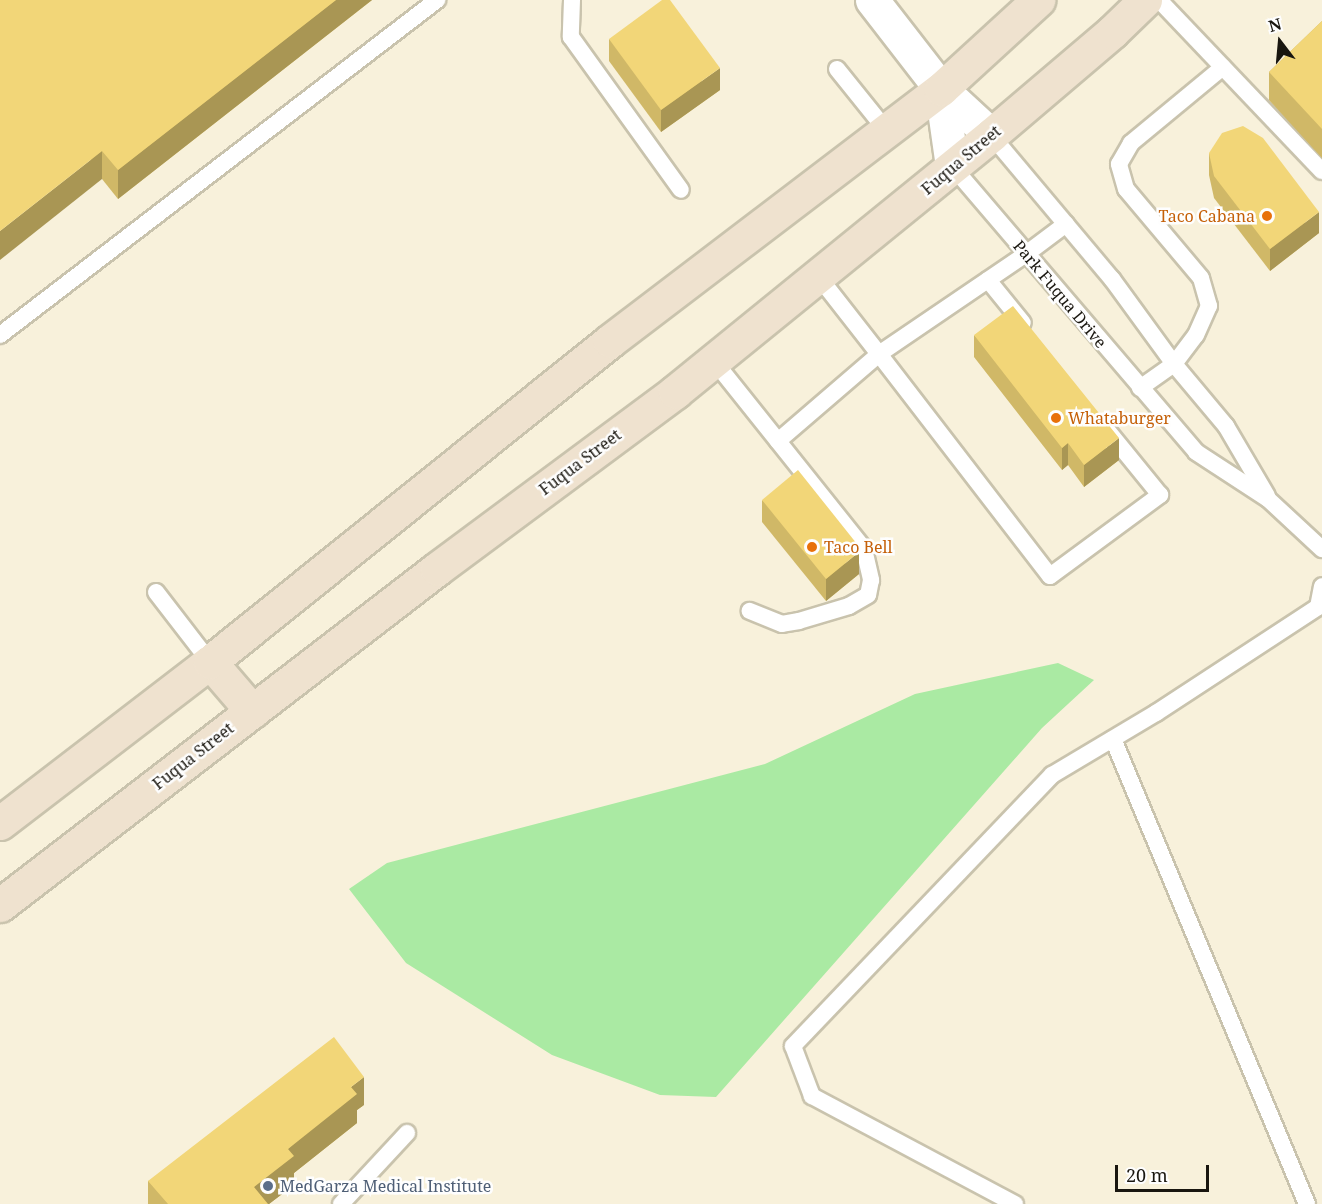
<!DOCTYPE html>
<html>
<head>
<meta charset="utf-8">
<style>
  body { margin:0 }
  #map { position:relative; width:1322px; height:1204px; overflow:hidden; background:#f8f1db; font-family:"Noto Serif",serif }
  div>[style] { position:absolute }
  .green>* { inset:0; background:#aaeaa3 }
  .roads { filter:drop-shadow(2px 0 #c9c3ad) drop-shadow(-2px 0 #c9c3ad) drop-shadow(0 2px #c9c3ad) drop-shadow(0 -2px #c9c3ad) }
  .lane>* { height:16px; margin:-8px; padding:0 8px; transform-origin:8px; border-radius:8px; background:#fff }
  .street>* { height:33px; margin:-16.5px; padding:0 16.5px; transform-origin:16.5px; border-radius:16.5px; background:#fff }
  .secondary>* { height:33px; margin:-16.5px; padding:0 16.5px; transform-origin:16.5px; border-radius:16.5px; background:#efe2cf }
  .wall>* { inset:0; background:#d0b867 }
  .shaded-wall>* { inset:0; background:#a99654 }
  .building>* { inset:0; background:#f2d678 }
  .dots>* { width:16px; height:16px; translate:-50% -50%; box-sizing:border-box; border:3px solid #fefefe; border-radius:50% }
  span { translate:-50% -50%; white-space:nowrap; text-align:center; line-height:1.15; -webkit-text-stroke:5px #fefefe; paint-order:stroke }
  .street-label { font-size:16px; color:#19160f }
  .food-label { font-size:16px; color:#c56008 }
  .right { translate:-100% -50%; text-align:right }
  .left { translate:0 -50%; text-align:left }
  .service-label { font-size:16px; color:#4e5e75 }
  .north { position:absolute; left:1250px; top:12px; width:60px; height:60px; -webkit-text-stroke:4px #fefefe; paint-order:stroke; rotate:344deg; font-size:16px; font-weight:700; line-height:24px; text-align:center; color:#19160f }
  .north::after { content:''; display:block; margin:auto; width:21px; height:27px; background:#19160f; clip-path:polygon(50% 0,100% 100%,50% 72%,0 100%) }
  .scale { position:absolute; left:1115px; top:1165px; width:94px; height:27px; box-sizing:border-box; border:3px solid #19160f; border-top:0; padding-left:8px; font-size:18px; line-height:21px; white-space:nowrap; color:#19160f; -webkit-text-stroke:4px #fefefe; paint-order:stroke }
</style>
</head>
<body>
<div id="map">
  <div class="green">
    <div style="clip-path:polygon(1058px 663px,1094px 680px,1042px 728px,716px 1097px,660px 1095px,552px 1055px,406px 963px,349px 889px,387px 863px,765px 764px,915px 694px)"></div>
  </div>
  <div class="roads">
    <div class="lane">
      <div style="left:572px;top:0;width:37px;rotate:92deg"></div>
      <div style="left:571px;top:37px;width:188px;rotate:54.3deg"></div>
      <div style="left:1159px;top:0;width:236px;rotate:46.4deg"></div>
      <div style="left:837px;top:69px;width:78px;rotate:51.2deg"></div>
      <div style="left:991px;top:135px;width:188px;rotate:50deg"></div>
      <div style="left:1112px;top:279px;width:105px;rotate:53.9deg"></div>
      <div style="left:1174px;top:364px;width:81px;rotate:50deg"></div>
      <div style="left:1226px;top:426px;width:81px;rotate:59.6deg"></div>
      <div style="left:952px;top:166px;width:376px;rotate:49.5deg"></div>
      <div style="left:1196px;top:452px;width:86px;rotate:33.1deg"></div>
      <div style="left:1268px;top:499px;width:74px;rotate:42.8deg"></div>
      <div style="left:1066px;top:224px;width:50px;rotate:143.1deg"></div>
      <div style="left:1026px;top:254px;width:178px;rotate:145.8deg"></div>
      <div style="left:879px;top:354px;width:280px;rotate:52.4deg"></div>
      <div style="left:1050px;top:576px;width:137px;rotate:-36.4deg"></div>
      <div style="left:1160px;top:495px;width:89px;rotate:-129.1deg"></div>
      <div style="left:988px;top:280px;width:55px;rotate:50.9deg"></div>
      <div style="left:0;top:335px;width:551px;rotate:-37.47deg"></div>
      <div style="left:714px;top:361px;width:241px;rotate:51.4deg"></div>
      <div style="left:864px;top:549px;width:32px;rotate:77deg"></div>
      <div style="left:871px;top:580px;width:15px;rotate:101deg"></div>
      <div style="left:868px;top:595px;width:22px;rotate:150deg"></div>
      <div style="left:849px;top:606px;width:52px;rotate:163.3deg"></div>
      <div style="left:799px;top:621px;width:17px;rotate:170deg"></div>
      <div style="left:782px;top:624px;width:35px;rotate:-158deg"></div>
      <div style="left:1140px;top:388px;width:42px;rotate:-35.2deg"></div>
      <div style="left:1174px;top:364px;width:36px;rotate:-53deg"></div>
      <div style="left:1196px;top:335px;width:32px;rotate:-66deg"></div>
      <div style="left:1209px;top:306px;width:29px;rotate:-106deg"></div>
      <div style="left:1201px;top:278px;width:116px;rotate:-130.1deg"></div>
      <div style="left:1126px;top:189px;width:26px;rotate:-106deg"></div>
      <div style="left:1119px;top:164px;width:24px;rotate:-60deg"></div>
      <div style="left:1131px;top:143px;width:119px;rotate:-39.6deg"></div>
      <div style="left:778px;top:441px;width:133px;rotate:-40.7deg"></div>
      <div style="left:879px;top:354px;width:99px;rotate:-128deg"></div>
      <div style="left:156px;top:592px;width:88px;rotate:52.4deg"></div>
      <div style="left:1113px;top:739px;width:504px;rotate:67.35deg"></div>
      <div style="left:341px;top:1204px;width:97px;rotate:-47.1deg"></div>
      <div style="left:1015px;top:1204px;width:230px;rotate:-152deg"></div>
      <div style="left:812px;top:1096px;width:53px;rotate:-110.8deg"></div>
      <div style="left:793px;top:1046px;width:375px;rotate:-46.3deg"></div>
      <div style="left:1052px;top:775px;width:121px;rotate:-30.8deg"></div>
      <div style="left:1156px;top:713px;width:194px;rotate:-33.2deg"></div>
      <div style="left:1318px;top:607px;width:21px;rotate:-79deg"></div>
    </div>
    <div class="street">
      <div style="left:872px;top:0;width:113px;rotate:52.2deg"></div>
      <div style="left:941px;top:89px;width:68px;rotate:42.6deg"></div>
      <div style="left:941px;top:89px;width:78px;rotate:81.9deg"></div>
    </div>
    <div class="secondary">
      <div style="left:210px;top:662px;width:65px;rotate:49.4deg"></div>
      <div style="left:0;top:823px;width:265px;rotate:-37.5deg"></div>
      <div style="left:210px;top:662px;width:513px;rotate:-38.75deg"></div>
      <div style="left:610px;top:341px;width:416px;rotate:-37.3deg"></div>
      <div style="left:941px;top:89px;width:132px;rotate:-42.5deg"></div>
      <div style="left:0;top:905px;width:551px;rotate:-37.56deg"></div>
      <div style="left:437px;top:569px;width:297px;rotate:-36.6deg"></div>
      <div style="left:675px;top:392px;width:407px;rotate:-39.1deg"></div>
      <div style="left:991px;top:135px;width:159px;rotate:-40.4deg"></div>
      <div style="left:1112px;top:32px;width:46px;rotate:-44.1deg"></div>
    </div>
  </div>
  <div class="wall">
    <div style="clip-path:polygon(0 0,372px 0,118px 199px,102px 179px)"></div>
    <div style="clip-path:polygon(1322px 21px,1322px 158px,1269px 100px,1269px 72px)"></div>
    <div style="clip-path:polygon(609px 39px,720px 90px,661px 132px,609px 61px)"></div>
    <div style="clip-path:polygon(1209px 153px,1319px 233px,1270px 271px,1214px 198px,1209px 175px)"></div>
    <div style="clip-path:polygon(974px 335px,1119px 460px,1084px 487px,1068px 465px,1062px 470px,974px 357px)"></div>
    <div style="clip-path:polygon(762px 500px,859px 574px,826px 601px,762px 522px)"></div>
    <div style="clip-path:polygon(364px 1105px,357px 1110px,357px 1123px,294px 1173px,294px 1185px,269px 1204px,148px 1204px,148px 1181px)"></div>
  </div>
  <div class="shaded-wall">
    <div style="clip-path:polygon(336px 0,372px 0,118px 199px,118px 170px)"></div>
    <div style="clip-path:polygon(720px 68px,720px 90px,661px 132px,661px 110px)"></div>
    <div style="clip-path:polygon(102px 151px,102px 179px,0 260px,0 231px)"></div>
    <div style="clip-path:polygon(1319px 212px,1319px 233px,1270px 271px,1270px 249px)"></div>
    <div style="clip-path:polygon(1119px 438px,1119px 460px,1084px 487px,1084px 465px)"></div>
    <div style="clip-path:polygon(1068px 443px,1068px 465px,1062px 470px,1062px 448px)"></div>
    <div style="clip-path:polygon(859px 552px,859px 574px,826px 601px,826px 579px)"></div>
    <div style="clip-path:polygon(364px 1077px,364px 1105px,357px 1110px,357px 1123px,294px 1173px,294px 1185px,269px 1204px,254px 1204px,254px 1187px,288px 1149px,351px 1087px)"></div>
  </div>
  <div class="building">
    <div style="clip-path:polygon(0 0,336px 0,118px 170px,102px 151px,0 231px)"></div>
    <div style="clip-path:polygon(662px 0,670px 0,720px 68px,661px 110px,609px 39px)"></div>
    <div style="clip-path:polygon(1322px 21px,1322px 129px,1269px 72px)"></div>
    <div style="clip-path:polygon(1243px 126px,1263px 138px,1319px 212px,1270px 249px,1214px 176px,1209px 153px,1222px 133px)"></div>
    <div style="clip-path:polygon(1013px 306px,1119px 438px,1084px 465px,1068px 443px,1062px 448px,974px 335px)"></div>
    <div style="clip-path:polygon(798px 470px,857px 544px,859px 552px,826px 579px,762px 500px)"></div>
    <div style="clip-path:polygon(334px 1037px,364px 1077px,351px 1087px,357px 1094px,288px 1149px,294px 1156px,254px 1187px,268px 1204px,168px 1204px,148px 1181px)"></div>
  </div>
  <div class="dots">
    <div style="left:1267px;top:216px;background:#e8710a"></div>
    <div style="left:1056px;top:418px;background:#e8710a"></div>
    <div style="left:812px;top:547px;background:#e8710a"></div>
    <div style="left:268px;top:1186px;background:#5c6f8a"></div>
  </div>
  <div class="street-label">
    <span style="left:961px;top:160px;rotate:-40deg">Fuqua Street</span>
    <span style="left:1060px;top:294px;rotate:50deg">Park Fuqua Drive</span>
    <span style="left:580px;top:462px;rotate:-37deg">Fuqua Street</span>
    <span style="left:193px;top:756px;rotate:-38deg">Fuqua Street</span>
  </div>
  <div class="food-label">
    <span class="right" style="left:1255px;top:216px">Taco Cabana</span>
    <span class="left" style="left:1068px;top:418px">Whataburger</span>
    <span class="left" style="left:824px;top:547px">Taco Bell</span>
  </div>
  <div class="service-label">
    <span class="left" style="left:280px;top:1186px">MedGarza Medical Institute</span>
  </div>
  <div class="north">N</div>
  <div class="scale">20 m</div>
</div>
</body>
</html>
